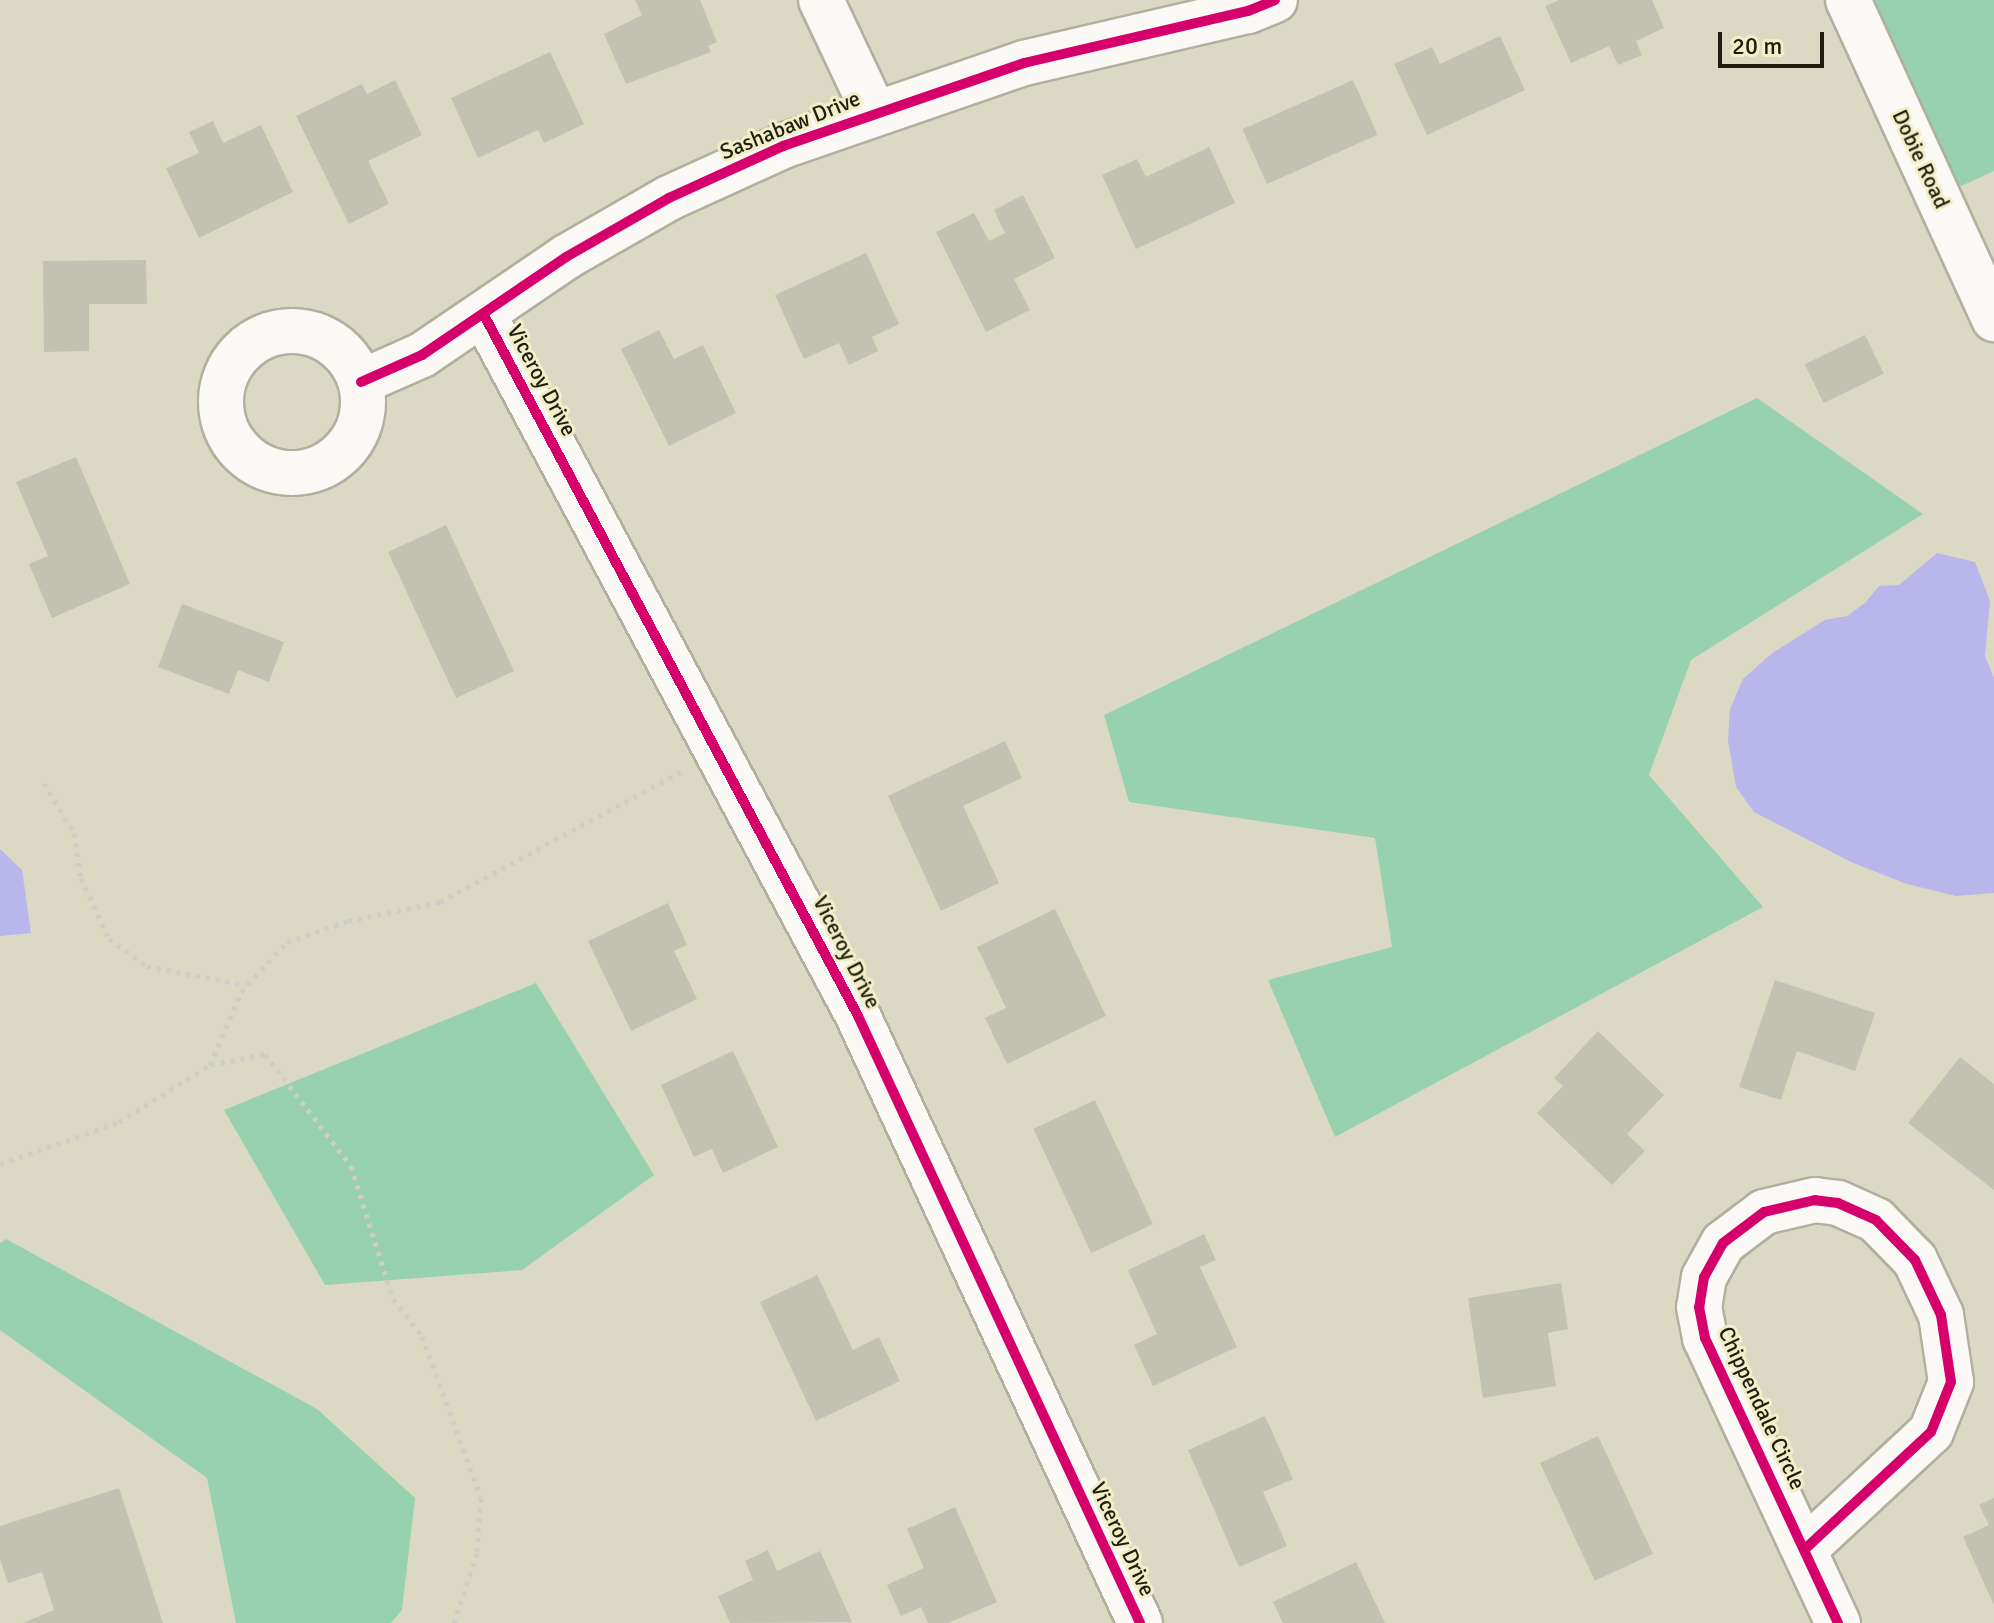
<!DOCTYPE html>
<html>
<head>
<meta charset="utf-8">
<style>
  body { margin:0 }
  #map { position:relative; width:1994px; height:1623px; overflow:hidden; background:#dbd9c4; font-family:Signika,sans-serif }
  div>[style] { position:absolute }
  .green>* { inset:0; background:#98d1b0 }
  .water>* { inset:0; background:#b8b6ea }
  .building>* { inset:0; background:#c2c2b3; transform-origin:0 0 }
  .path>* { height:5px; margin-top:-2.5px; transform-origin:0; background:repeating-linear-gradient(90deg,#cecec7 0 4px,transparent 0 10px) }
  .roads { filter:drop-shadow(2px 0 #b1b09f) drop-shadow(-2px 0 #b1b09f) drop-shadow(0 2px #b1b09f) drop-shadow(0 -2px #b1b09f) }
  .minor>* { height:44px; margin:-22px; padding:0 22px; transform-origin:22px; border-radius:22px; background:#faf9f6 }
  .minor>.ring { margin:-22px; padding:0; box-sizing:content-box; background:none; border:44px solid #faf9f6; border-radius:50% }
  .cycleway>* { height:10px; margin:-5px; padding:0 5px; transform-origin:5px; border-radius:5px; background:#d6006c }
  span { translate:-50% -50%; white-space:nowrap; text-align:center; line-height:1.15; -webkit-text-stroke:6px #f2efc8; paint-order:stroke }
  .street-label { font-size:22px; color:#1f1d0f }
  .scale { position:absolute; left:1718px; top:32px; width:106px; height:36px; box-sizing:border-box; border:4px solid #1f1d0f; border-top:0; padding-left:10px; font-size:24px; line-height:28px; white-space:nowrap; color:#1f1d0f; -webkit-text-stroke:6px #f2efc8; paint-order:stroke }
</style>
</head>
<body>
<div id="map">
  <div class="green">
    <div style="clip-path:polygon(1871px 0,1994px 0,1994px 171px,1957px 188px)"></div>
    <div style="clip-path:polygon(1757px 398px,1923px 514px,1691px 660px,1649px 775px,1763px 907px,1335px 1137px,1268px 980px,1392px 947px,1375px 838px,1129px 802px,1104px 715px)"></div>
    <div style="clip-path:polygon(536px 983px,654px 1175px,522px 1270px,325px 1285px,224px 1110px)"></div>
    <div style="clip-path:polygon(6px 1239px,317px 1409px,415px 1498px,402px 1610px,391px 1623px,236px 1623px,207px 1478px,0 1330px,0 1243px)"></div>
  </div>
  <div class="water">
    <div style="clip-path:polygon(1937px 553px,1975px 562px,1990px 601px,1985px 656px,1994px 678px,1994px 893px,1956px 896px,1907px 884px,1851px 862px,1754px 812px,1736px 787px,1728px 741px,1730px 709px,1743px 679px,1771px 654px,1825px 620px,1847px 616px,1865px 603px,1879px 586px,1899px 585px)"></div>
    <div style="clip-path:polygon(0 849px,22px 870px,31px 933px,0 936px)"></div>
  </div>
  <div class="building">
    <div style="clip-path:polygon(635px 0,700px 0,717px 42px,708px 46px,711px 52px,626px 84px,604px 34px,642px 15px)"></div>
    <div style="clip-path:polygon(1559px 0,1652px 0,1664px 28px,1636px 41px,1642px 55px,1618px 65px,1609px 46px,1571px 63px,1545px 6px)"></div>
    <div style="clip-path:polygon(1500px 36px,1525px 90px,1427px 135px,1394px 64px,1432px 47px,1440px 64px)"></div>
    <div style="clip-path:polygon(550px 52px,584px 124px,544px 143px,538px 130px,478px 158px,451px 98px)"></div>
    <div style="clip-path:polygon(395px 80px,422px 135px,368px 161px,389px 204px,349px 224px,296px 116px,362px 84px,367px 94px)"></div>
    <div style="left:1353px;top:80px;width:60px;height:121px;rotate:66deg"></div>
    <div style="clip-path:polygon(213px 121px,223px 143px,261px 125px,293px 192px,199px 238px,166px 168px,199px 153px,189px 132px)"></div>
    <div style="clip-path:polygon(1209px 147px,1235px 203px,1136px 249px,1102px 175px,1137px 159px,1146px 177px)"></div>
    <div style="clip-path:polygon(1023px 195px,1055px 258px,1014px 279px,1030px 310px,986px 332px,936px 232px,974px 213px,989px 241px,1005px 233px,994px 210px)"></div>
    <div style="clip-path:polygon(866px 253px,899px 324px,872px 337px,878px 351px,849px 365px,839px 343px,804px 359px,775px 295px)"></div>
    <div style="clip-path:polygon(146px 260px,147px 304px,89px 304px,89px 351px,44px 352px,43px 261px)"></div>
    <div style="clip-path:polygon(659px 330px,674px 359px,703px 345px,736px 413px,669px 446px,621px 349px)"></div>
    <div style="left:1865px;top:335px;width:43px;height:67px;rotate:64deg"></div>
    <div style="clip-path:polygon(76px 457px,130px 584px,52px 618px,29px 564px,48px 556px,16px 482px)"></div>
    <div style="left:446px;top:525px;width:161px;height:64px;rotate:65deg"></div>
    <div style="clip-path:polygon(182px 604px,284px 642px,269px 682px,238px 670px,229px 694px,158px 667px)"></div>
    <div style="clip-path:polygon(1005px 741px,1022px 778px,963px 806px,999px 883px,941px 911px,888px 796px)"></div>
    <div style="clip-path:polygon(668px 903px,687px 945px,674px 951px,697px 999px,631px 1031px,588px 941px)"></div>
    <div style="clip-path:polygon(1055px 909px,1106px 1016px,1007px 1064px,985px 1018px,1006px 1008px,977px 947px)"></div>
    <div style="clip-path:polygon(1775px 980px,1875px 1013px,1855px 1071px,1797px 1051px,1781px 1100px,1739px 1087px)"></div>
    <div style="clip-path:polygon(1598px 1031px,1664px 1095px,1627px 1134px,1645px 1151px,1612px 1185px,1537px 1113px,1563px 1086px,1554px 1078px)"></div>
    <div style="clip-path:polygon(733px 1051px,778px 1147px,723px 1173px,712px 1149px,694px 1157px,661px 1085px)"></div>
    <div style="clip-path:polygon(1960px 1057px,1994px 1084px,1994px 1190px,1908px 1123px)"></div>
    <div style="left:1095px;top:1100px;width:137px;height:68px;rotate:65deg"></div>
    <div style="clip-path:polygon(1204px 1234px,1216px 1260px,1200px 1267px,1237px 1347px,1153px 1386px,1134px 1345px,1157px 1334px,1128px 1270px)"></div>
    <div style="clip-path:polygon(817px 1275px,853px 1350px,879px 1337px,900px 1381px,816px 1421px,760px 1302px)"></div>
    <div style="clip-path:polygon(1561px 1283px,1568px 1329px,1548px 1333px,1556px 1386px,1483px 1398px,1468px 1298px)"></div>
    <div style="clip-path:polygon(1265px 1416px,1293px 1479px,1263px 1492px,1287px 1546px,1239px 1567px,1188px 1450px)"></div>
    <div style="left:1598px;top:1436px;width:130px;height:64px;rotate:65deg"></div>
    <div style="clip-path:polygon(119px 1488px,163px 1623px,23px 1623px,54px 1610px,42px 1572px,8px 1583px,0 1559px,0 1526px)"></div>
    <div style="clip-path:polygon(1994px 1498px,1994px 1605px,1963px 1537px,1989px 1525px,1979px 1505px)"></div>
    <div style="clip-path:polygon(955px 1507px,997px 1602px,948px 1623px,928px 1623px,921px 1607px,901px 1616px,887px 1585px,924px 1568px,907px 1529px)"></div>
    <div style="clip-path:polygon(768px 1550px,777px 1571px,820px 1551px,852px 1622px,730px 1623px,718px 1596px,753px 1580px,745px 1561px)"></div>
    <div style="clip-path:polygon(1356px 1562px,1385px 1623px,1283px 1623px,1273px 1602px)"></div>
  </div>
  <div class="path">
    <div style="left:44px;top:783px;width:58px;rotate:59deg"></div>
    <div style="left:74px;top:833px;width:46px;rotate:81.2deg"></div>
    <div style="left:81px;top:878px;width:67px;rotate:65.3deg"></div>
    <div style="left:109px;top:939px;width:47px;rotate:35.4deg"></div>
    <div style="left:147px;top:966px;width:101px;rotate:10.9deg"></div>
    <div style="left:211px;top:1065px;width:55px;rotate:-11.5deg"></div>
    <div style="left:265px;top:1054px;width:141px;rotate:52.5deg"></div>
    <div style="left:351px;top:1166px;width:139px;rotate:72.5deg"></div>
    <div style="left:393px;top:1299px;width:47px;rotate:51.9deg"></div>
    <div style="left:422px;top:1336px;width:172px;rotate:70deg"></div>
    <div style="left:481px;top:1498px;width:55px;rotate:94.2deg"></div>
    <div style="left:477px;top:1553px;width:74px;rotate:108.2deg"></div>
    <div style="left:0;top:1164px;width:126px;rotate:-19.4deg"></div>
    <div style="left:119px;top:1122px;width:107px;rotate:-32.1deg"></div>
    <div style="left:210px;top:1065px;width:79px;rotate:-67deg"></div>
    <div style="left:241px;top:992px;width:68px;rotate:-47.4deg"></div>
    <div style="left:287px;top:942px;width:65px;rotate:-19deg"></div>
    <div style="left:348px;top:921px;width:94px;rotate:-11.7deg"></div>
    <div style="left:440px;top:902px;width:277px;rotate:-28.4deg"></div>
  </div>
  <div class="roads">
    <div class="minor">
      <div style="left:821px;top:0;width:124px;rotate:64.7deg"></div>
      <div style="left:1848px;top:0;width:351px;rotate:65.4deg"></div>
      <div style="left:485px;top:317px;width:792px;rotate:61.91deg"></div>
      <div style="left:858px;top:1016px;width:669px;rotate:65.08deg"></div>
      <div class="ring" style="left:221px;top:331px;width:98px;height:98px"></div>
      <div style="left:361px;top:382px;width:67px;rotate:-23.9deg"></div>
      <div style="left:422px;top:355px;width:174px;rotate:-34.2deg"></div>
      <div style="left:566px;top:257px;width:119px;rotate:-29.8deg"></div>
      <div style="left:669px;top:198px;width:125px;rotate:-24.5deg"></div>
      <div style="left:783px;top:146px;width:255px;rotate:-19deg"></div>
      <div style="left:1024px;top:63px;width:230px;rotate:-13.1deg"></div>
      <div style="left:1248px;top:11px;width:29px;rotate:-22deg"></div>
      <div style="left:1805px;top:1549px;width:172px;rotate:-42.9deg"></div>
      <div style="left:1931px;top:1432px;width:54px;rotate:-68.2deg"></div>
      <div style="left:1951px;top:1382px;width:68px;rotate:-98.5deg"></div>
      <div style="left:1941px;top:1315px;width:61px;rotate:-115.3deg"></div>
      <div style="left:1915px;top:1260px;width:56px;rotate:-134.3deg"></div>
      <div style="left:1876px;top:1220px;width:42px;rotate:-155.9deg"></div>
      <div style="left:1838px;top:1203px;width:23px;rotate:-173deg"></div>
      <div style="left:1815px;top:1200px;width:52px;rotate:166.8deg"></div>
      <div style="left:1764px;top:1212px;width:51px;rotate:142.9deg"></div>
      <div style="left:1723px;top:1243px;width:39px;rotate:119deg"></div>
      <div style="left:1704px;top:1277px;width:30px;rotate:99deg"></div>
      <div style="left:1699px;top:1307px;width:32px;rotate:79deg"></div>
      <div style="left:1705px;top:1338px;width:315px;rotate:65deg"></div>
    </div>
  </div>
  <div class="cycleway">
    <div style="left:485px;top:317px;width:792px;rotate:61.91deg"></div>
    <div style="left:858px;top:1016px;width:669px;rotate:65.08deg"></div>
    <div style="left:361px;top:382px;width:67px;rotate:-23.9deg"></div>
    <div style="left:422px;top:355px;width:174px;rotate:-34.2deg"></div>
    <div style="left:566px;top:257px;width:119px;rotate:-29.8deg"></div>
    <div style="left:669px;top:198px;width:125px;rotate:-24.5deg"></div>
    <div style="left:783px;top:146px;width:255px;rotate:-19deg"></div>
    <div style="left:1024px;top:63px;width:230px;rotate:-13.1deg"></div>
    <div style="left:1248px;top:11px;width:29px;rotate:-22deg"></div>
    <div style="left:1805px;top:1549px;width:172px;rotate:-42.9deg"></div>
    <div style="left:1931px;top:1432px;width:54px;rotate:-68.2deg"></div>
    <div style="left:1951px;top:1382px;width:68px;rotate:-98.5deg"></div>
    <div style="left:1941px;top:1315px;width:61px;rotate:-115.3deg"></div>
    <div style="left:1915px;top:1260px;width:56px;rotate:-134.3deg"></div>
    <div style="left:1876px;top:1220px;width:42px;rotate:-155.9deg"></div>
    <div style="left:1838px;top:1203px;width:23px;rotate:-173deg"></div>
    <div style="left:1815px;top:1200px;width:52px;rotate:166.8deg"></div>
    <div style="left:1764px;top:1212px;width:51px;rotate:142.9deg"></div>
    <div style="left:1723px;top:1243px;width:39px;rotate:119deg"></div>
    <div style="left:1704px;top:1277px;width:30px;rotate:99deg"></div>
    <div style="left:1699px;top:1307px;width:32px;rotate:79deg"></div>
    <div style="left:1705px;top:1338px;width:315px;rotate:65deg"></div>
  </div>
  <div class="street-label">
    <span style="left:790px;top:125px;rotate:-22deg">Sashabaw Drive</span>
    <span style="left:1921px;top:159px;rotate:65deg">Dobie Road</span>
    <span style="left:542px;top:380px;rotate:62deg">Viceroy Drive</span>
    <span style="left:847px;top:952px;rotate:63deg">Viceroy Drive</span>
    <span style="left:1762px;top:1408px;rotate:65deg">Chippendale Circle</span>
    <span style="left:1123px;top:1539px;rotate:65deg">Viceroy Drive</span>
  </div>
  <div class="scale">20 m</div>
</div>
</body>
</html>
